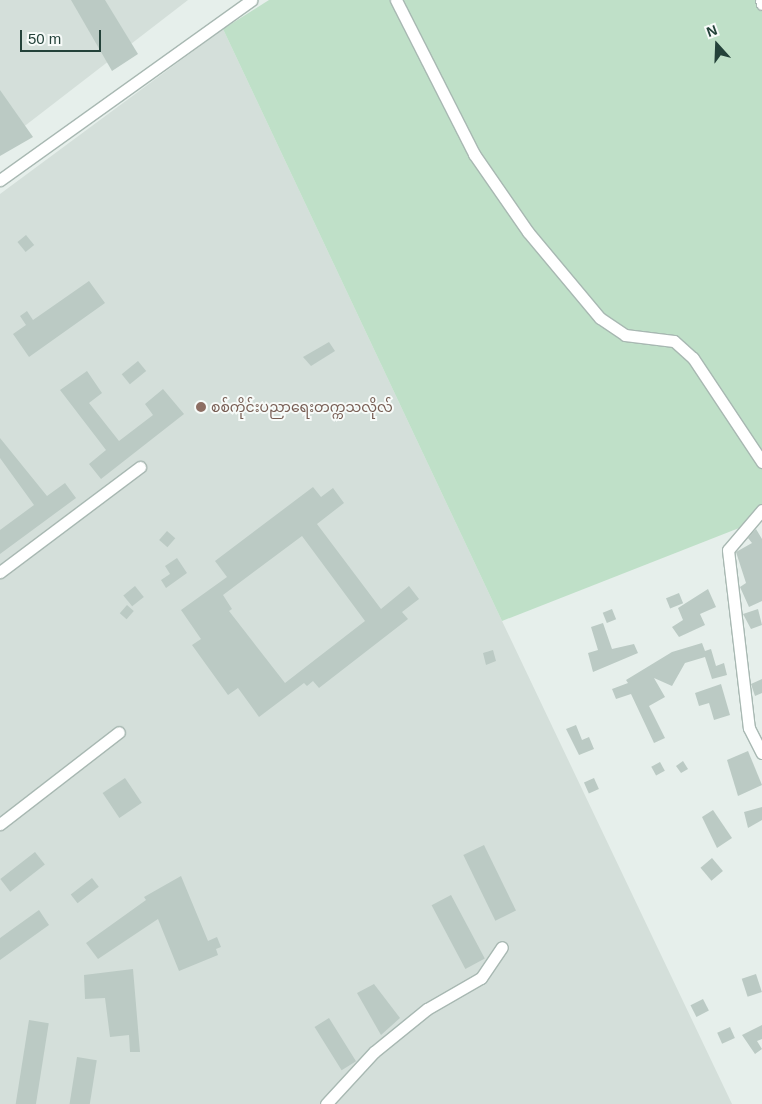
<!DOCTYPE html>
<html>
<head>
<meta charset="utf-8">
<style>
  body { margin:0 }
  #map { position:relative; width:762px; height:1104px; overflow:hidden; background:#e6efeb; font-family:Arial,"Noto Sans Myanmar",sans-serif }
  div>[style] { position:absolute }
  .built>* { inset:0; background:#d4dfda }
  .green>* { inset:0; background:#bfe0c8 }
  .building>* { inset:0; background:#bbcac4; transform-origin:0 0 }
  .roads { filter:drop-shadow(1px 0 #a8b8b2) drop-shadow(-1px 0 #a8b8b2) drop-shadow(0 1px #a8b8b2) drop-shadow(0 -1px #a8b8b2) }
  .minor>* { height:11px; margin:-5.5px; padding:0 5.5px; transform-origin:5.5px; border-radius:5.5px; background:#fff }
  .dots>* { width:14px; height:14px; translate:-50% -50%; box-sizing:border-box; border:2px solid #f7fbf9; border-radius:50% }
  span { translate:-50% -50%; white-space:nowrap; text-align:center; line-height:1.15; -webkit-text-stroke:4px #f7fbf9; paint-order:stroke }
  .education-label { font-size:14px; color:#785e54 }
  .left { translate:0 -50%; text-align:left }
  .north { position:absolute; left:692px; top:20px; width:50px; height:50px; -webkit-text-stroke:4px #f7fbf9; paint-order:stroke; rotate:340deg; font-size:14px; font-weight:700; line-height:20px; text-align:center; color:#24423a }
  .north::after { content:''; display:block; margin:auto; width:18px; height:22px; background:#24423a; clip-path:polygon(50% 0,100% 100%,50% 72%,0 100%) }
  .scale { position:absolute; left:20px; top:30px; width:81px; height:22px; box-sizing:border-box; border:2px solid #24423a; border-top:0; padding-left:6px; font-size:15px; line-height:18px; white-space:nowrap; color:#24423a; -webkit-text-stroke:4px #f7fbf9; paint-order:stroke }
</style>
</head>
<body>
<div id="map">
  <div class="built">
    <div style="clip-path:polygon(0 0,188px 0,0 145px)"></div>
    <div style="clip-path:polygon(223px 29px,502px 621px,732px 1104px,0 1104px,0 194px)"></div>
  </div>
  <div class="green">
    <div style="clip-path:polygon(269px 0,762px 0,762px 519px,502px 621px,223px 29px)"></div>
  </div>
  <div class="building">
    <div style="clip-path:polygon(71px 0,105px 0,138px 54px,112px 71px)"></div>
    <div style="clip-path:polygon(0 90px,33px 137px,0 156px)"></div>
    <div style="left:26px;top:235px;width:13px;height:11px;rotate:51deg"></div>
    <div style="clip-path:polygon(89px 281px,105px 303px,29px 357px,13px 334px,26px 325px,20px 316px,27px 311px,33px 320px)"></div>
    <div style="clip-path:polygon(329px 342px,335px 351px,311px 366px,303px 357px)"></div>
    <div style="left:138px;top:361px;width:13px;height:21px;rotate:51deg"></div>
    <div style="clip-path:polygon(87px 371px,102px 393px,89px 403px,119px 441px,153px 415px,145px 404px,163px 389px,184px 414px,101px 479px,89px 464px,106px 450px,60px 390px)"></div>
    <div style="clip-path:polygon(0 438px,47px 496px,65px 483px,76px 498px,0 554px,0 530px,34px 505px,0 458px)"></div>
    <div style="clip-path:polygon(evenodd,313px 487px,321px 497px,333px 488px,344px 503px,317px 524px,381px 609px,409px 586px,419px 599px,402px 612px,408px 619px,319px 688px,313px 681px,307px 686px,304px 683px,259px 717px,238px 688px,228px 695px,192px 645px,201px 639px,181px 610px,227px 577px,215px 561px,313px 487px,302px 536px,365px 621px,285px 683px,229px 611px,232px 609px,223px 595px,302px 536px)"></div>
    <div style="clip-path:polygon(756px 529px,762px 539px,762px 601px,749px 607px,740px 587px,746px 583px,736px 552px,752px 543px,748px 538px)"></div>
    <div style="left:167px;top:531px;width:11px;height:12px;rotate:41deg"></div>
    <div style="clip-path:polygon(177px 558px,187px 573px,166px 588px,161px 580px,170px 574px,165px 566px)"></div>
    <div style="left:135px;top:586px;width:14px;height:15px;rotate:51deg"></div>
    <div style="clip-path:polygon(708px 589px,716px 607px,700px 614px,705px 625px,679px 637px,672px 627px,683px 620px,678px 608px)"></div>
    <div style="left:679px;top:593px;width:11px;height:14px;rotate:68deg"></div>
    <div style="left:127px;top:605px;width:9px;height:11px;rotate:41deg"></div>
    <div style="left:612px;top:609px;width:11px;height:10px;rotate:68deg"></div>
    <div style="clip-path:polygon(758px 609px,762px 625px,751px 629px,743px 614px)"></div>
    <div style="clip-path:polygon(603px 623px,612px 649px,634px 644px,638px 653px,593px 672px,588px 653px,598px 650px,591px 627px)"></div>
    <div style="clip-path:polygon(702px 643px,705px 651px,711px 649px,716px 666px,724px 663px,727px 675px,712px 679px,705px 657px,685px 663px,672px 686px,654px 678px,665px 697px,649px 706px,665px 738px,654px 743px,631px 694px,616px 699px,612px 689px,628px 683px,626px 680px,672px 652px)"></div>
    <div style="clip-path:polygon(493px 650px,496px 661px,486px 665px,483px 653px)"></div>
    <div style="clip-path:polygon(762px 679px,762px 693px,755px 696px,751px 684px)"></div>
    <div style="clip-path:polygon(721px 684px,730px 715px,714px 720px,709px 703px,699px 706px,695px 693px)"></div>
    <div style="clip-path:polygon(576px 725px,582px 740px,589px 737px,594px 749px,579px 755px,566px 729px)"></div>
    <div style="clip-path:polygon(748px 751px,762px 785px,738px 796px,727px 760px)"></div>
    <div style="clip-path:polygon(683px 761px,688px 769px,681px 773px,676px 766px)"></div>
    <div style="left:660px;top:762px;width:10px;height:10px;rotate:61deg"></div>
    <div style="left:125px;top:778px;width:30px;height:27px;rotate:56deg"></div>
    <div style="left:594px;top:778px;width:12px;height:11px;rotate:66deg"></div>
    <div style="clip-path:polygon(762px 807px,762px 820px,748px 828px,744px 812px)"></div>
    <div style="clip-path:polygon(713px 810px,732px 838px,717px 848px,702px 817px)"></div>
    <div style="left:484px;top:845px;width:73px;height:23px;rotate:64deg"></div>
    <div style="left:35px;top:852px;width:16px;height:44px;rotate:52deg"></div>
    <div style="left:712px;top:858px;width:17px;height:15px;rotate:50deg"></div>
    <div style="clip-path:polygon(181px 876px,208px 941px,217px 937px,221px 947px,216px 949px,218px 955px,179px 971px,158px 919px,98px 959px,86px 943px,146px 900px,144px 897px)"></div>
    <div style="left:92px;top:878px;width:11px;height:27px;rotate:52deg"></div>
    <div style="left:451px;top:895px;width:72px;height:22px;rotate:62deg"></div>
    <div style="clip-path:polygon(39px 910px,49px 925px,0 960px,0 938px)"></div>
    <div style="clip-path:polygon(133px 969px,140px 1052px,130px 1052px,129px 1035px,110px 1037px,105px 998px,85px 999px,84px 975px)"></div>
    <div style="left:756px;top:974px;width:19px;height:15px;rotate:72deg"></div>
    <div style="clip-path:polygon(374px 984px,400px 1018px,381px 1035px,357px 993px)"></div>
    <div style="left:703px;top:999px;width:13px;height:14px;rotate:63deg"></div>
    <div style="left:329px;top:1018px;width:51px;height:17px;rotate:58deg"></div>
    <div style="left:29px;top:1020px;width:20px;height:85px;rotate:9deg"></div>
    <div style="clip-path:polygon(762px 1025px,762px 1039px,757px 1041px,762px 1049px,755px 1054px,742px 1035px)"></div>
    <div style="left:730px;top:1027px;width:12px;height:14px;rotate:66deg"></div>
    <div style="left:77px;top:1057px;width:20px;height:48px;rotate:9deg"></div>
  </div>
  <div class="roads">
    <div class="minor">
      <div style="left:396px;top:0;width:173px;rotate:63.1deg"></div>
      <div style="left:474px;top:154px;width:95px;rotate:55.3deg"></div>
      <div style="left:528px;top:232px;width:112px;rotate:50.1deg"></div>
      <div style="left:600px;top:318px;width:30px;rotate:34deg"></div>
      <div style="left:625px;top:335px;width:49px;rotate:7deg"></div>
      <div style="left:674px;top:341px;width:25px;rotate:42deg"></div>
      <div style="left:693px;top:358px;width:125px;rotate:56.4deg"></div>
      <div style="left:761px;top:0;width:4px;rotate:76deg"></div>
      <div style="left:0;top:180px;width:309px;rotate:-35.6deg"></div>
      <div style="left:762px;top:510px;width:52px;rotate:130.4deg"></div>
      <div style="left:728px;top:550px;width:179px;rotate:83.3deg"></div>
      <div style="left:749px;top:728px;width:28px;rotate:63deg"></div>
      <div style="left:0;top:572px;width:175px;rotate:-36.9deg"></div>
      <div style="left:0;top:824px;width:150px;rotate:-37.7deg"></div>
      <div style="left:326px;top:1104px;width:71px;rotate:-47.3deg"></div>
      <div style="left:374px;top:1052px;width:68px;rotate:-39.1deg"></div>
      <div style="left:427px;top:1009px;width:62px;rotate:-29.9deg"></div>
      <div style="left:481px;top:978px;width:37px;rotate:-56deg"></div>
    </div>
  </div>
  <div class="dots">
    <div style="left:201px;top:407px;background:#8d6e63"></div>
  </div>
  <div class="education-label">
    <span class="left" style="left:211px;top:407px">စစ်ကိုင်းပညာရေးတက္ကသလိုလ်</span>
  </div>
  <div class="north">N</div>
  <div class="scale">50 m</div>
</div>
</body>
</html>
